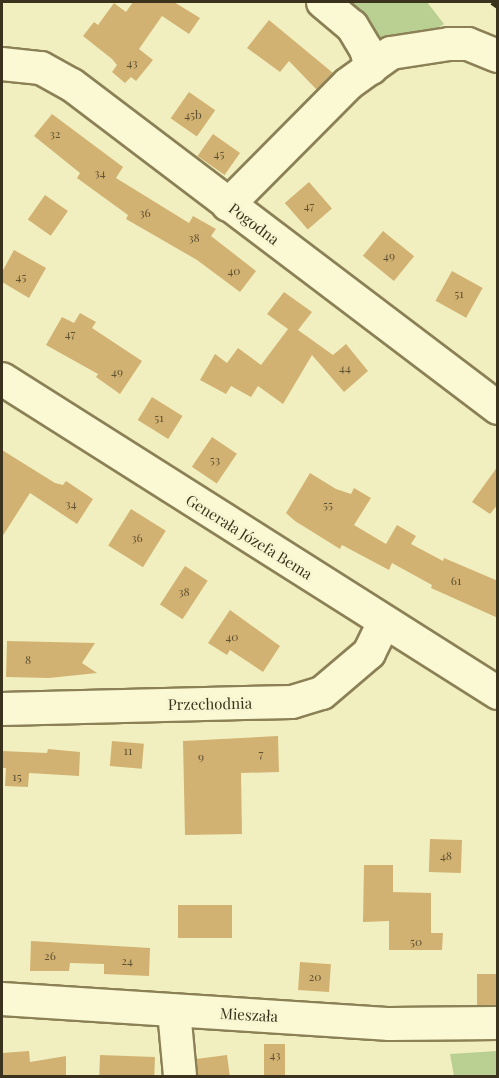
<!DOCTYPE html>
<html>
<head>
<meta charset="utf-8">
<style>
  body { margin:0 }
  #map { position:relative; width:499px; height:1078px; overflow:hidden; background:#f1efbf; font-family:"Playfair Display",serif }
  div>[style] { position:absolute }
  .green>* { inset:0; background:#bad093 }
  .building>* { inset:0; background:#d2b272; transform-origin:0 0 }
  .roads { filter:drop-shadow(2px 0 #8b8056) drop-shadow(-2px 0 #8b8056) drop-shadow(0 2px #8b8056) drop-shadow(0 -2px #8b8056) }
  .minor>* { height:32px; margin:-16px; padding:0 16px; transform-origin:16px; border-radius:16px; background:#fbf9d3 }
  .rail>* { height:4.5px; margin-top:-2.25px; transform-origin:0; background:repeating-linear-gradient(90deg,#3a321c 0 10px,transparent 0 20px) }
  span { translate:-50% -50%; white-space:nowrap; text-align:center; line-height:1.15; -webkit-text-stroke:5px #f8f6d0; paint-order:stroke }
  .number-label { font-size:12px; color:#605232 }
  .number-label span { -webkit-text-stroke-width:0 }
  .street-label { font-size:15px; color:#3a321c }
  .frame { position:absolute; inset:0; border:3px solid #3a321c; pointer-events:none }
</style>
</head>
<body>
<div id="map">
  <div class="green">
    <div style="clip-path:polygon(337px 2px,427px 2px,444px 24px,430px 33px,386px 44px)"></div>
    <div style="clip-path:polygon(497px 1051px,497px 1076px,454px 1076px,450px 1054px)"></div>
  </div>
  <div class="building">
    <div style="clip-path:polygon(133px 2px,174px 2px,200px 18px,189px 34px,162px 16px,139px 49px,153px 60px,136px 81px,131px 77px,125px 83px,112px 72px,117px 65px,112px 59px,83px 36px,94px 22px,98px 25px,114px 3px,126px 12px)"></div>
    <div style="clip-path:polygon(269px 20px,333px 73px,317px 90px,289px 61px,280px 72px,247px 48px)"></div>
    <div style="left:189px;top:92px;width:32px;height:32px;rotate:35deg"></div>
    <div style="clip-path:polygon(52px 114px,123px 167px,116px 178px,189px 223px,193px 216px,216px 229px,211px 236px,256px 271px,240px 292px,197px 260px,126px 219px,128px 215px,77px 178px,80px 173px,34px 136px)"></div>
    <div style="left:213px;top:134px;width:33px;height:27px;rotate:35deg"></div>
    <div style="left:309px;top:182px;width:35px;height:32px;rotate:49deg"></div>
    <div style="left:45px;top:195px;width:28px;height:30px;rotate:35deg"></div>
    <div style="left:383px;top:231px;width:40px;height:32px;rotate:39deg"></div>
    <div style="clip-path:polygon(14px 250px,46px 268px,29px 298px,2px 282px,2px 272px)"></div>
    <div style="left:452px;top:271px;width:35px;height:34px;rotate:29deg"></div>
    <div style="clip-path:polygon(284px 292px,312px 312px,298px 330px,333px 355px,346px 344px,368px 371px,344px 392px,312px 355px,283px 404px,258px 386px,251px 397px,231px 386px,226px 394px,200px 380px,215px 354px,227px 363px,238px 348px,261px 365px,288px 329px,267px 314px)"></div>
    <div style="clip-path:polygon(80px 313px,96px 322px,92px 328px,142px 361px,120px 394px,96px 377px,98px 374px,46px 345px,62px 317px,74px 323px)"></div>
    <div style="left:152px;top:397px;width:36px;height:27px;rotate:32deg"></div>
    <div style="left:212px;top:437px;width:30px;height:36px;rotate:34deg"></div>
    <div style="clip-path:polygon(2px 450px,55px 483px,63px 485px,66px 481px,93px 499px,77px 524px,30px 493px,2px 537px)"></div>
    <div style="clip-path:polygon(498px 466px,498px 504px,490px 514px,472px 502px)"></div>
    <div style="clip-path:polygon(310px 473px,336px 489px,351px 494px,354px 488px,371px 498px,354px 525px,386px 544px,397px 525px,416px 536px,411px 544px,443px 561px,444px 558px,498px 581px,498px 618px,431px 588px,432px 585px,392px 563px,389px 570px,342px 545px,340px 549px,295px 521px,286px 513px)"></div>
    <div style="left:131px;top:509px;width:41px;height:43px;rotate:32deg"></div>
    <div style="left:185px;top:566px;width:27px;height:46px;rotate:33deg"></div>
    <div style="clip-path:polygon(230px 610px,280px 646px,263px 672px,230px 650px,227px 655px,208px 643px)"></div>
    <div style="clip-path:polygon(7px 641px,95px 643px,82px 663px,97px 673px,49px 678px,6px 677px)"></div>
    <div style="clip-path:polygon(278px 736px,279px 772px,241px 773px,242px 834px,185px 835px,183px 741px)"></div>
    <div style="left:112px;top:741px;width:32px;height:25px;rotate:5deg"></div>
    <div style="clip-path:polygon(48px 749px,80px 752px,79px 776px,29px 773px,28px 787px,5px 786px,6px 768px,2px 768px,2px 751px,47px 753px)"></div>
    <div style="left:430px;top:839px;width:32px;height:33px;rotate:2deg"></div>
    <div style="clip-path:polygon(364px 865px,393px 865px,393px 892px,431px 893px,431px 933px,443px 933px,442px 950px,389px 950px,389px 921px,363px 922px)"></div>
    <div style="left:232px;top:905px;width:33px;height:54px;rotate:90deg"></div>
    <div style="clip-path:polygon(31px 941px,150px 948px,149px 976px,104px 974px,104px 964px,70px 963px,69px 971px,30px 971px)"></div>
    <div style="left:300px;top:962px;width:31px;height:28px;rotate:4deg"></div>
    <div style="left:477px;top:974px;width:19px;height:31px"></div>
    <div style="left:264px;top:1044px;width:21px;height:33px"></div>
    <div style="clip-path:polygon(29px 1051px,30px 1062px,66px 1056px,66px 1077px,2px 1077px,2px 1053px)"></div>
    <div style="left:100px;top:1055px;width:55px;height:22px;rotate:2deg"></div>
    <div style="clip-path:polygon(227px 1055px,230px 1077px,198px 1077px,196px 1059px)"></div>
  </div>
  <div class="roads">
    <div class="minor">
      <div style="left:323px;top:2px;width:38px;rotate:40deg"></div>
      <div style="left:352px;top:26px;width:27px;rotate:59deg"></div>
      <div style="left:366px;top:49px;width:20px;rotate:75deg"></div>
      <div style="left:2px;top:64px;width:39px;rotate:6deg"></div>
      <div style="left:41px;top:68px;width:35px;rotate:29deg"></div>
      <div style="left:72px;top:85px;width:535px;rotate:37.17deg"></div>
      <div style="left:228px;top:205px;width:170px;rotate:-45.2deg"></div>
      <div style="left:348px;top:84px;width:53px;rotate:-35.8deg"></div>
      <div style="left:391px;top:53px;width:59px;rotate:-8.8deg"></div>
      <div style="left:449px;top:44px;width:19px"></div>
      <div style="left:468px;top:44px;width:32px;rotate:22deg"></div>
      <div style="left:2px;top:379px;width:587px;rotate:32.34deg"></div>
      <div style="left:2px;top:709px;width:290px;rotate:-1.4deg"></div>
      <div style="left:292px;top:702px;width:31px;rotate:-17deg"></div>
      <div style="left:322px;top:693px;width:62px;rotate:-40.4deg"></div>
      <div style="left:369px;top:653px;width:34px;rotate:-64deg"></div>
      <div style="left:2px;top:999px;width:389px;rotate:3.7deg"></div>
      <div style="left:390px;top:1024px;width:108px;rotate:-0.5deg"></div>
      <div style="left:174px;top:1011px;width:65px;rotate:84.7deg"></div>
    </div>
  </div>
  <div class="rail">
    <div style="left:492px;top:2px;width:7px;rotate:34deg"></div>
  </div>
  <div class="number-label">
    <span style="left:132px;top:63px">43</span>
    <span style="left:193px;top:115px">45b</span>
    <span style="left:55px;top:134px">32</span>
    <span style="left:219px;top:154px">45</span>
    <span style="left:100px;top:173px">34</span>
    <span style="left:309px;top:206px">47</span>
    <span style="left:145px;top:213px">36</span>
    <span style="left:194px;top:238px">38</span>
    <span style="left:389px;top:256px">49</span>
    <span style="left:234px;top:271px">40</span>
    <span style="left:21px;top:277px">45</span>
    <span style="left:459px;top:294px">51</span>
    <span style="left:70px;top:334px">47</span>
    <span style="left:345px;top:368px">44</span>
    <span style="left:117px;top:372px">49</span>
    <span style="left:159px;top:418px">51</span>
    <span style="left:215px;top:460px">53</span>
    <span style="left:71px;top:504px">34</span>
    <span style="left:328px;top:505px">55</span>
    <span style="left:137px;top:538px">36</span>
    <span style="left:456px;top:581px">61</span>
    <span style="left:184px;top:592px">38</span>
    <span style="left:232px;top:637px">40</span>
    <span style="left:28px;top:660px">8</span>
    <span style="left:128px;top:751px">11</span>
    <span style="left:261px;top:754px">7</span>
    <span style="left:201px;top:757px">9</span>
    <span style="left:17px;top:777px">15</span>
    <span style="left:446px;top:856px">48</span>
    <span style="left:416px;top:942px">50</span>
    <span style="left:50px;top:956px">26</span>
    <span style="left:127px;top:961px">24</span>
    <span style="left:315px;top:977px">20</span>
    <span style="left:275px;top:1055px">43</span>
  </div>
  <div class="street-label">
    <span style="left:254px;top:224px;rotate:37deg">Pogodna</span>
    <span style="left:249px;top:537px;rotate:32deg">Generała Józefa Bema</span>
    <span style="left:210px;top:704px;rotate:-1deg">Przechodnia</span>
    <span style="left:249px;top:1015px;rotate:3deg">Mieszała</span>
  </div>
  <div class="frame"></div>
</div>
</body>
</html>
